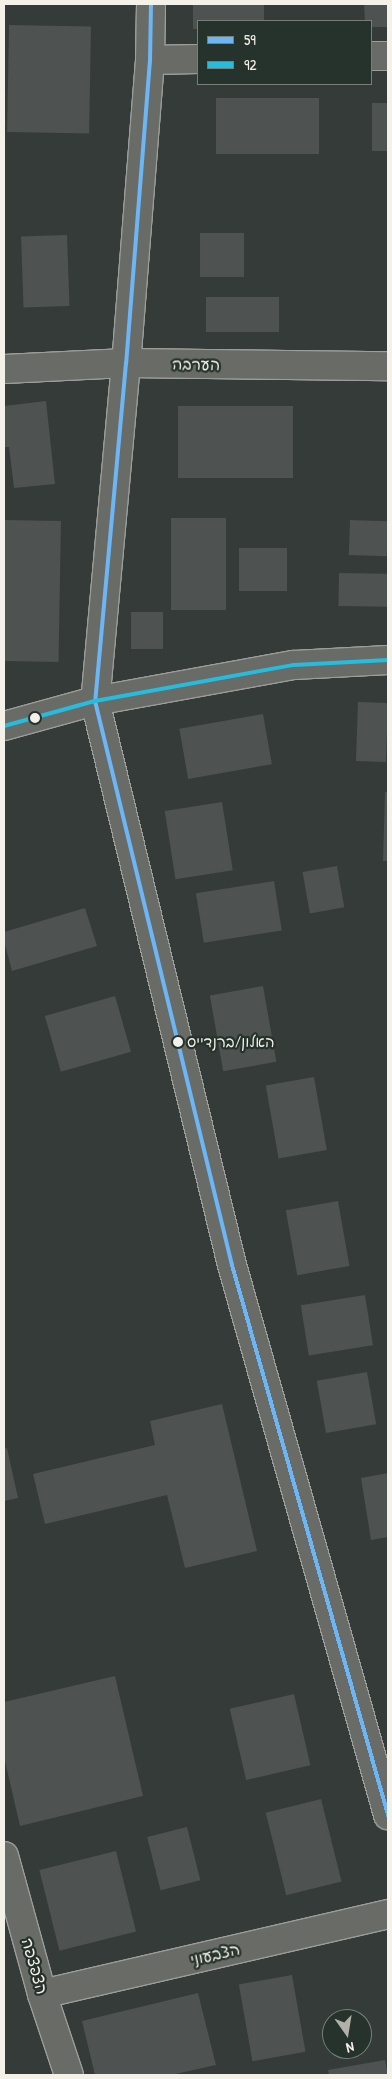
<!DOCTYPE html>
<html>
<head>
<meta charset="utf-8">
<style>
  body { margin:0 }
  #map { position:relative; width:392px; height:2079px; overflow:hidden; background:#353b38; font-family:"Patrick Hand","Playpen Sans Hebrew",sans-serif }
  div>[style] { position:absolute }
  .building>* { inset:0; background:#4e5250; transform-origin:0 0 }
  .roads { filter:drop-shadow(1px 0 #9c9e9b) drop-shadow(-1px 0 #9c9e9b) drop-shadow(0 1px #9c9e9b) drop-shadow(0 -1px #9c9e9b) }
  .minor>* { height:28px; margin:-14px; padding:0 14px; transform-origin:14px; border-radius:14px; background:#686b66 }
  .bus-1>* { height:4px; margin:-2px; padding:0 2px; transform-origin:2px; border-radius:2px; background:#6db6f5 }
  .bus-2>* { height:4px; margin:-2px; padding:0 2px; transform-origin:2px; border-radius:2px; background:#26bcdd }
  .dots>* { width:14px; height:14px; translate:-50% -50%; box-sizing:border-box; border:2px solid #26332d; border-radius:50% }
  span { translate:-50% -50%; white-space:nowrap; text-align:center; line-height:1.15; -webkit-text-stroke:4.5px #26332d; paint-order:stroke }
  .bus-label { font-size:15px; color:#f4f1e8 }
  .left { translate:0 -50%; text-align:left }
  .street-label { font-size:16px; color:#f4f1e8 }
  .frame { position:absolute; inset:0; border:5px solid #f4f1e8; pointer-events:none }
  .legend { position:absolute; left:197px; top:20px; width:175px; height:65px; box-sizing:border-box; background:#26332d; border:1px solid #787f78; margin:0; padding:6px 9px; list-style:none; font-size:15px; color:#f4f1e8 }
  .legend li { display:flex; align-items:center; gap:10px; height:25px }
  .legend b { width:25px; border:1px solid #787f78 }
  .north { position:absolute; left:322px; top:2009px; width:50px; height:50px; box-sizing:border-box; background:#26332d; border:1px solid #787f78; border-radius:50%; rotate:167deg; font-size:14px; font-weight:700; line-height:20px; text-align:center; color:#f4f1e8 }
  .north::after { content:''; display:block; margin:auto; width:18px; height:22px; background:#b1b1aa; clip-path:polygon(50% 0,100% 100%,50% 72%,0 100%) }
</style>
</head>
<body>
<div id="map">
  <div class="building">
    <div style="clip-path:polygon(193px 4px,264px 4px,264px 21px,198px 21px,198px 29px,193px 29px)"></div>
    <div style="clip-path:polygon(364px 4px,388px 4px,388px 27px,371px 27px,371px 21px,365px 21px)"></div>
    <div style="left:9px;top:25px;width:82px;height:107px;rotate:1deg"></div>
    <div style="left:319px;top:98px;width:56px;height:103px;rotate:90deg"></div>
    <div style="left:372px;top:103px;width:16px;height:48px"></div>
    <div style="left:244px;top:233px;width:44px;height:44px;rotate:90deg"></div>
    <div style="left:67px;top:235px;width:71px;height:46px;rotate:88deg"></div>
    <div style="left:279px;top:297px;width:35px;height:73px;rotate:90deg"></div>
    <div style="clip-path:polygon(46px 401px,55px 484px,14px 488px,9px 447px,4px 447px,4px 406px)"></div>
    <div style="left:178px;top:406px;width:115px;height:72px"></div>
    <div style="left:171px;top:518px;width:55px;height:92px"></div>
    <div style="left:5px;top:520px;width:56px;height:141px;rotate:1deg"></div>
    <div style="left:350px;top:520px;width:38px;height:35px;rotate:2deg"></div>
    <div style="left:239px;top:548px;width:48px;height:43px"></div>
    <div style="left:339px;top:573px;width:49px;height:33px;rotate:1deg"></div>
    <div style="left:131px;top:612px;width:32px;height:37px"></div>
    <div style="left:358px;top:702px;width:30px;height:59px;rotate:2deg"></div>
    <div style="left:263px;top:714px;width:51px;height:85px;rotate:80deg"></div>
    <div style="clip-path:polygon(385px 792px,388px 792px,388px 861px,383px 861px)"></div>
    <div style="left:222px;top:802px;width:69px;height:58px;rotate:81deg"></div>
    <div style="left:337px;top:866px;width:42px;height:35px;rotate:80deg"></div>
    <div style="left:274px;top:881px;width:50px;height:79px;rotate:81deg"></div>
    <div style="clip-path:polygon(85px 908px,97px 946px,12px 971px,4px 941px,4px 932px)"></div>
    <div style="left:263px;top:986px;width:77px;height:54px;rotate:80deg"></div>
    <div style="left:115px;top:996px;width:58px;height:73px;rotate:74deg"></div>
    <div style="left:314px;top:1077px;width:74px;height:49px;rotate:80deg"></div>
    <div style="left:338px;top:1201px;width:66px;height:53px;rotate:80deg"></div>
    <div style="left:365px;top:1295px;width:51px;height:65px;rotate:81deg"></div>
    <div style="left:367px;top:1372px;width:53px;height:51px;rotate:80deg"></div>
    <div style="clip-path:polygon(222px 1404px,257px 1551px,185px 1568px,167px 1495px,45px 1524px,33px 1474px,155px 1445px,150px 1421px)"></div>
    <div style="clip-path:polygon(7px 1448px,18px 1498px,4px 1501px,4px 1449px)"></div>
    <div style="clip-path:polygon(388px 1473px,388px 1537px,371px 1540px,361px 1478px)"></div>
    <div style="clip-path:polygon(115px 1676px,143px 1796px,20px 1826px,4px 1757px,4px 1702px)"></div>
    <div style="left:294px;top:1694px;width:73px;height:66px;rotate:77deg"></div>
    <div style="left:321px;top:1799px;width:85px;height:57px;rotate:76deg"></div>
    <div style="left:187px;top:1827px;width:55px;height:41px;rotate:76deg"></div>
    <div style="left:116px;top:1851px;width:83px;height:79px;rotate:76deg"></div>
    <div style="left:292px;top:1975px;width:78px;height:54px;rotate:80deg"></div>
    <div style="clip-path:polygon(198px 1993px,216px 2065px,171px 2075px,95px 2075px,82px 2021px)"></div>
    <div style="clip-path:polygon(385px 2060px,388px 2075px,329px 2075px,328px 2070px)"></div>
  </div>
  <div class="roads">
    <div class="minor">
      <div style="left:151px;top:4px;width:56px;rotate:91deg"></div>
      <div style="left:150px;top:60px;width:304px;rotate:94.5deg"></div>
      <div style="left:126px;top:363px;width:339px;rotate:95.2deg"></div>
      <div style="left:95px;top:701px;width:580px;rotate:76.35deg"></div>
      <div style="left:232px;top:1265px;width:572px;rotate:74.16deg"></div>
      <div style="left:371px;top:56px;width:17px"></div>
      <div style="left:150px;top:60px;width:48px;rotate:-1.2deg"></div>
      <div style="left:4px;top:369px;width:122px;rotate:-2.8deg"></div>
      <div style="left:126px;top:363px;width:262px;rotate:0.7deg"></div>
      <div style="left:4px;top:726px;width:94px;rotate:-15.4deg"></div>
      <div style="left:95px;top:701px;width:202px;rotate:-10.3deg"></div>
      <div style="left:294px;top:665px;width:94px;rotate:-3deg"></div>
      <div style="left:4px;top:1856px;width:143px;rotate:74.6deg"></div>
      <div style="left:42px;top:1994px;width:85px;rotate:71.6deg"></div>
      <div style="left:42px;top:1994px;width:355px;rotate:-13deg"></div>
    </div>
  </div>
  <div class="bus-1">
    <div style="left:151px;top:4px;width:56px;rotate:91deg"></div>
    <div style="left:150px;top:60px;width:304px;rotate:94.5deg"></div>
    <div style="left:126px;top:363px;width:339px;rotate:95.2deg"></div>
    <div style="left:95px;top:701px;width:580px;rotate:76.35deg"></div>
    <div style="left:232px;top:1265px;width:572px;rotate:74.16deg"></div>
  </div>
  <div class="bus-2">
    <div style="left:4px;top:726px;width:94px;rotate:-15.4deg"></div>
    <div style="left:95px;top:701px;width:202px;rotate:-10.3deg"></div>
    <div style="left:294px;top:665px;width:94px;rotate:-3deg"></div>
  </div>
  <div class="dots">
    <div style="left:35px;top:718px;background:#f4f1e8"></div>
    <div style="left:178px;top:1042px;background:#f4f1e8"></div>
  </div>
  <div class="bus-label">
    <span class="left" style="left:187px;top:1042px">האלון/ברנדייס</span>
  </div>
  <div class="street-label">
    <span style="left:196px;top:364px;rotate:1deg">הערבה</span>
    <span style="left:215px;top:1954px;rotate:-13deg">הצבעוני</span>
    <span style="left:35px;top:1966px;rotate:74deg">הצפצפה</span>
  </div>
  <div class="frame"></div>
  <ul class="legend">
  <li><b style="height:6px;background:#6db6f5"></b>59</li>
  <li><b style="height:6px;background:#26bcdd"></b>92</li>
  </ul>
  <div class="north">N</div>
</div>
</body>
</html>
